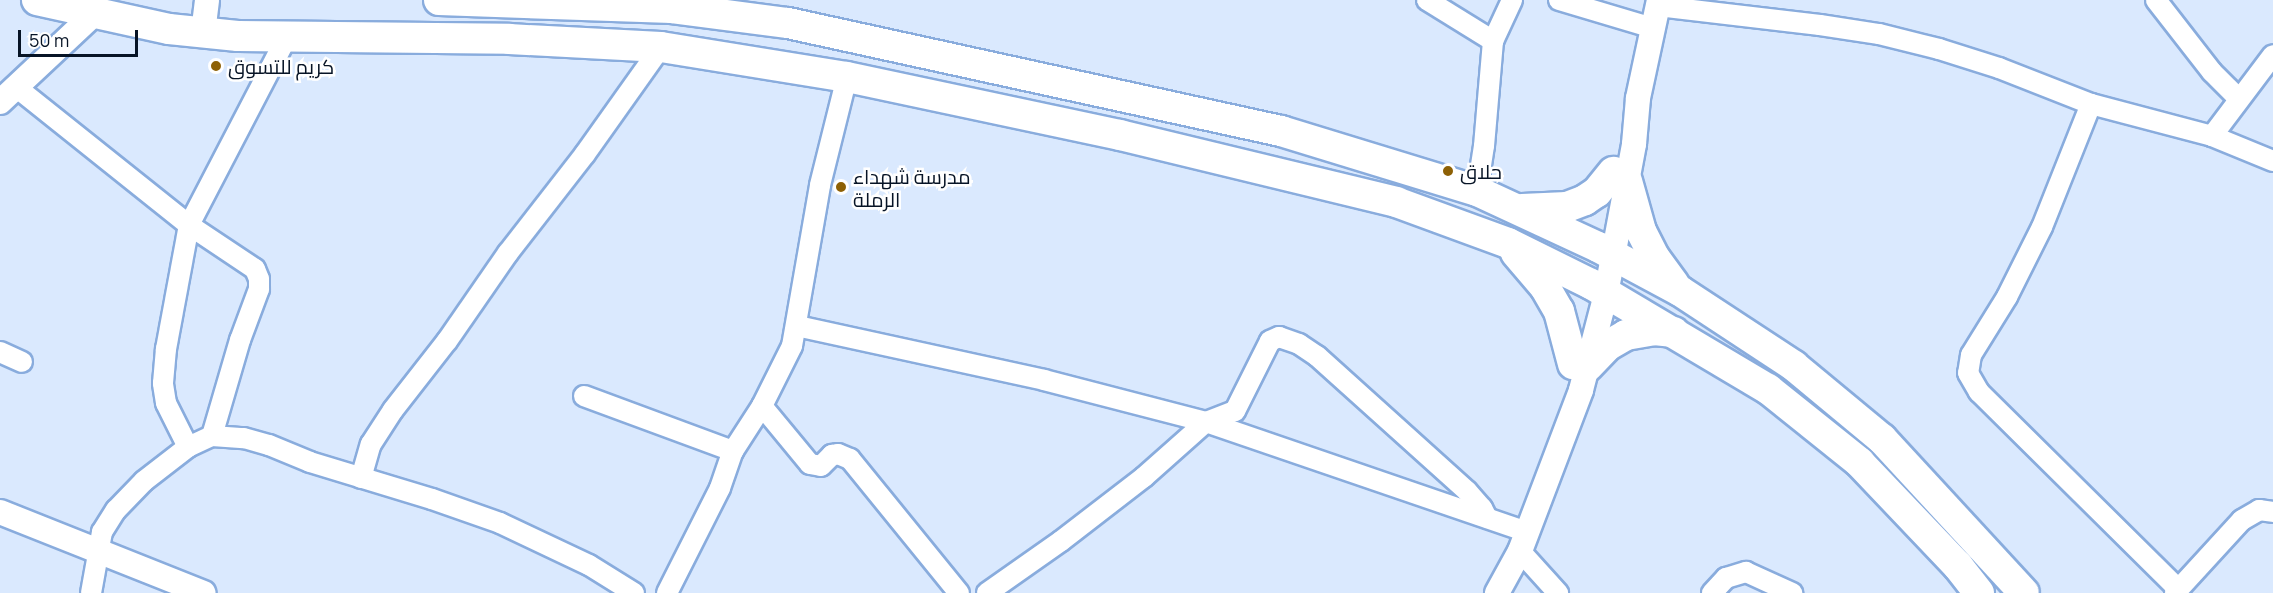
<!DOCTYPE html>
<html>
<head>
<meta charset="utf-8">
<style>
  body { margin:0 }
  #map { position:relative; width:2273px; height:593px; overflow:hidden; background:#dae9fe; font-family:Manrope,Cairo,sans-serif }
  div>[style] { position:absolute }
  .roads { filter:drop-shadow(2px 0 #89acdd) drop-shadow(-2px 0 #89acdd) drop-shadow(0 2px #89acdd) drop-shadow(0 -2px #89acdd) }
  .minor>* { height:20px; margin:-10px; padding:0 10px; transform-origin:10px; border-radius:10px; background:#fff }
  .tertiary>* { height:24px; margin:-12px; padding:0 12px; transform-origin:12px; border-radius:12px; background:#fff }
  .primary>* { height:30px; margin:-15px; padding:0 15px; transform-origin:15px; border-radius:15px; background:#fff }
  .dots>* { width:16px; height:16px; translate:-50% -50%; box-sizing:border-box; border:3px solid #fff; border-radius:50% }
  span { translate:-50% -50%; white-space:nowrap; text-align:center; line-height:1.15; -webkit-text-stroke:5px #fff; paint-order:stroke }
  .poi-label { font-size:20px; color:#071426 }
  .left { translate:0 -50%; text-align:left }
  .scale { position:absolute; left:18px; top:30px; width:120px; height:27px; box-sizing:border-box; border:3px solid #071426; border-top:0; padding-left:8px; font-size:18px; line-height:21px; white-space:nowrap; color:#071426; -webkit-text-stroke:4px #fff; paint-order:stroke }
</style>
</head>
<body>
<div id="map">
  <div class="roads">
    <div class="minor">
      <div style="left:1427px;top:0;width:78px;rotate:31.8deg"></div>
      <div style="left:1559px;top:0;width:98px;rotate:16.6deg"></div>
      <div style="left:2156px;top:0;width:91px;rotate:52.1deg"></div>
      <div style="left:2212px;top:72px;width:37px;rotate:45deg"></div>
      <div style="left:1658px;top:6px;width:163px;rotate:6.7deg"></div>
      <div style="left:1820px;top:25px;width:60px;rotate:8.7deg"></div>
      <div style="left:1879px;top:34px;width:62px;rotate:14deg"></div>
      <div style="left:1939px;top:49px;width:63px;rotate:17.6deg"></div>
      <div style="left:1999px;top:68px;width:99px;rotate:21.4deg"></div>
      <div style="left:2091px;top:104px;width:125px;rotate:14.8deg"></div>
      <div style="left:2212px;top:136px;width:66px;rotate:22.3deg"></div>
      <div style="left:16px;top:87px;width:221px;rotate:38.6deg"></div>
      <div style="left:189px;top:225px;width:79px;rotate:33.7deg"></div>
      <div style="left:255px;top:269px;width:11px;rotate:68deg"></div>
      <div style="left:259px;top:279px;width:10px;rotate:90deg"></div>
      <div style="left:259px;top:289px;width:54px;rotate:110.4deg"></div>
      <div style="left:240px;top:340px;width:100px;rotate:106.3deg"></div>
      <div style="left:2091px;top:104px;width:132px;rotate:111.7deg"></div>
      <div style="left:2042px;top:227px;width:78px;rotate:116.6deg"></div>
      <div style="left:2007px;top:297px;width:68px;rotate:121.8deg"></div>
      <div style="left:1971px;top:355px;width:18px;rotate:99deg"></div>
      <div style="left:1968px;top:373px;width:22px;rotate:60deg"></div>
      <div style="left:1979px;top:392px;width:280px;rotate:44.7deg"></div>
      <div style="left:2212px;top:136px;width:101px;rotate:-53deg"></div>
      <div style="left:1477px;top:191px;width:46px;rotate:-81.2deg"></div>
      <div style="left:1484px;top:146px;width:105px;rotate:-85.1deg"></div>
      <div style="left:1493px;top:41px;width:45px;rotate:-65.1deg"></div>
      <div style="left:797px;top:326px;width:253px;rotate:12.3deg"></div>
      <div style="left:1044px;top:380px;width:167px;rotate:14.5deg"></div>
      <div style="left:1206px;top:422px;width:340px;rotate:18.9deg"></div>
      <div style="left:0;top:352px;width:24px;rotate:24deg"></div>
      <div style="left:584px;top:396px;width:159px;rotate:20.3deg"></div>
      <div style="left:762px;top:406px;width:75px;rotate:50.4deg"></div>
      <div style="left:810px;top:464px;width:11px;rotate:10deg"></div>
      <div style="left:821px;top:466px;width:16px;rotate:-45deg"></div>
      <div style="left:832px;top:455px;width:6px;rotate:-9deg"></div>
      <div style="left:838px;top:454px;width:13px;rotate:23deg"></div>
      <div style="left:850px;top:459px;width:173px;rotate:50.9deg"></div>
      <div style="left:188px;top:447px;width:49px;rotate:-116.6deg"></div>
      <div style="left:166px;top:403px;width:20px;rotate:-99deg"></div>
      <div style="left:163px;top:383px;width:34px;rotate:-85deg"></div>
      <div style="left:166px;top:349px;width:126px;rotate:-79.5deg"></div>
      <div style="left:189px;top:225px;width:212px;rotate:-62.5deg"></div>
      <div style="left:361px;top:478px;width:35px;rotate:-74deg"></div>
      <div style="left:371px;top:444px;width:40px;rotate:-57.1deg"></div>
      <div style="left:393px;top:410px;width:88px;rotate:-52deg"></div>
      <div style="left:447px;top:341px;width:107px;rotate:-55.3deg"></div>
      <div style="left:508px;top:253px;width:125px;rotate:-52.1deg"></div>
      <div style="left:585px;top:154px;width:131px;rotate:-54.6deg"></div>
      <div style="left:1520px;top:551px;width:57px;rotate:47.9deg"></div>
      <div style="left:91px;top:593px;width:62px;rotate:-79.8deg"></div>
      <div style="left:102px;top:532px;width:26px;rotate:-58deg"></div>
      <div style="left:116px;top:510px;width:40px;rotate:-46deg"></div>
      <div style="left:144px;top:481px;width:56px;rotate:-37.7deg"></div>
      <div style="left:188px;top:447px;width:26px;rotate:-25deg"></div>
      <div style="left:212px;top:436px;width:32px;rotate:4deg"></div>
      <div style="left:244px;top:438px;width:26px;rotate:16deg"></div>
      <div style="left:269px;top:445px;width:44px;rotate:22.5deg"></div>
      <div style="left:310px;top:462px;width:127px;rotate:16.9deg"></div>
      <div style="left:432px;top:499px;width:72px;rotate:19.4deg"></div>
      <div style="left:500px;top:523px;width:98px;rotate:25.3deg"></div>
      <div style="left:589px;top:565px;width:53px;rotate:31.9deg"></div>
      <div style="left:667px;top:593px;width:118px;rotate:-63.2deg"></div>
      <div style="left:720px;top:488px;width:39px;rotate:-71deg"></div>
      <div style="left:733px;top:451px;width:54px;rotate:-57.2deg"></div>
      <div style="left:762px;top:406px;width:67px;rotate:-63.4deg"></div>
      <div style="left:792px;top:346px;width:163px;rotate:-80.1deg"></div>
      <div style="left:820px;top:185px;width:111px;rotate:-76deg"></div>
      <div style="left:987px;top:593px;width:90px;rotate:-35.1deg"></div>
      <div style="left:1061px;top:541px;width:105px;rotate:-37.6deg"></div>
      <div style="left:1144px;top:477px;width:83px;rotate:-41.6deg"></div>
      <div style="left:1206px;top:422px;width:31px;rotate:-21deg"></div>
      <div style="left:1235px;top:411px;width:78px;rotate:-63.4deg"></div>
      <div style="left:1270px;top:341px;width:10px;rotate:-24deg"></div>
      <div style="left:1279px;top:337px;width:21px;rotate:19deg"></div>
      <div style="left:1299px;top:344px;width:22px;rotate:34deg"></div>
      <div style="left:1317px;top:356px;width:202px;rotate:42deg"></div>
      <div style="left:1467px;top:491px;width:23px;rotate:49deg"></div>
      <div style="left:1482px;top:508px;width:11px;rotate:63deg"></div>
      <div style="left:1712px;top:593px;width:21px;rotate:-47deg"></div>
      <div style="left:1726px;top:578px;width:21px;rotate:-17deg"></div>
      <div style="left:1746px;top:572px;width:51px;rotate:24.5deg"></div>
      <div style="left:2175px;top:593px;width:99px;rotate:-47.5deg"></div>
      <div style="left:2242px;top:520px;width:20px;rotate:-30deg"></div>
      <div style="left:2259px;top:510px;width:14px;rotate:8deg"></div>
    </div>
    <div class="tertiary">
      <div style="left:203px;top:33px;width:33px;rotate:-83deg"></div>
      <div style="left:0;top:102px;width:129px;rotate:-43.1deg"></div>
      <div style="left:0;top:512px;width:219px;rotate:21.7deg"></div>
      <div style="left:1497px;top:593px;width:48px;rotate:-61.3deg"></div>
      <div style="left:1520px;top:551px;width:172px;rotate:-69.2deg"></div>
      <div style="left:1581px;top:390px;width:99px;rotate:-75.4deg"></div>
      <div style="left:1606px;top:294px;width:153px;rotate:-79.4deg"></div>
      <div style="left:1634px;top:144px;width:46px;rotate:-85deg"></div>
      <div style="left:1638px;top:98px;width:100px;rotate:-77.9deg"></div>
    </div>
    <div class="primary">
      <div style="left:37px;top:0;width:135px;rotate:12.4deg"></div>
      <div style="left:169px;top:29px;width:69px;rotate:5.8deg"></div>
      <div style="left:238px;top:36px;width:271px;rotate:0.6deg"></div>
      <div style="left:509px;top:39px;width:152px;rotate:3deg"></div>
      <div style="left:661px;top:47px;width:188px;rotate:9.2deg"></div>
      <div style="left:847px;top:77px;width:279px;rotate:12deg"></div>
      <div style="left:1120px;top:135px;width:284px;rotate:13.6deg"></div>
      <div style="left:1396px;top:202px;width:119px;rotate:20.1deg"></div>
      <div style="left:1508px;top:243px;width:93px;rotate:26.3deg"></div>
      <div style="left:1591px;top:284px;width:206px;rotate:30.7deg"></div>
      <div style="left:1768px;top:389px;width:117px;rotate:38.7deg"></div>
      <div style="left:1859px;top:462px;width:144px;rotate:46.4deg"></div>
      <div style="left:1958px;top:566px;width:34px;rotate:52deg"></div>
      <div style="left:439px;top:0;width:233px;rotate:2deg"></div>
      <div style="left:672px;top:8px;width:117px;rotate:7.4deg"></div>
      <div style="left:788px;top:23px;width:505px;rotate:12.36deg"></div>
      <div style="left:1281px;top:131px;width:205px;rotate:17deg"></div>
      <div style="left:1477px;top:191px;width:133px;rotate:24.8deg"></div>
      <div style="left:1598px;top:247px;width:93px;rotate:28.2deg"></div>
      <div style="left:1680px;top:291px;width:136px;rotate:33.3deg"></div>
      <div style="left:1794px;top:366px;width:114px;rotate:39.7deg"></div>
      <div style="left:1882px;top:439px;width:209px;rotate:47.3deg"></div>
      <div style="left:1627px;top:181px;width:52px;rotate:74.4deg"></div>
      <div style="left:1641px;top:231px;width:30px;rotate:63deg"></div>
      <div style="left:1655px;top:258px;width:32px;rotate:54deg"></div>
      <div style="left:1522px;top:209px;width:45px;rotate:-2.5deg"></div>
      <div style="left:1567px;top:207px;width:19px;rotate:-21deg"></div>
      <div style="left:1585px;top:200px;width:14px;rotate:-34deg"></div>
      <div style="left:1597px;top:192px;width:26px;rotate:-51deg"></div>
      <div style="left:1516px;top:253px;width:45px;rotate:49.5deg"></div>
      <div style="left:1545px;top:287px;width:28px;rotate:60deg"></div>
      <div style="left:1559px;top:311px;width:55px;rotate:75.2deg"></div>
      <div style="left:1588px;top:366px;width:28px;rotate:-46deg"></div>
      <div style="left:1607px;top:346px;width:22px;rotate:-30deg"></div>
      <div style="left:1626px;top:335px;width:28px;rotate:-10deg"></div>
      <div style="left:1654px;top:330px;width:20px;rotate:6deg"></div>
    </div>
  </div>
  <div class="dots">
    <div style="left:216px;top:66px;background:#8d6005"></div>
    <div style="left:1448px;top:171px;background:#8d6005"></div>
    <div style="left:841px;top:187px;background:#8d6005"></div>
  </div>
  <div class="poi-label">
    <span class="left" style="left:228px;top:66px">كريم للتسوق</span>
    <span class="left" style="left:1460px;top:171px">حلاق</span>
    <span class="left" style="left:853px;top:188px">مدرسة شهداء<br>الرملة</span>
  </div>
  <div class="scale">50 m</div>
</div>
</body>
</html>
